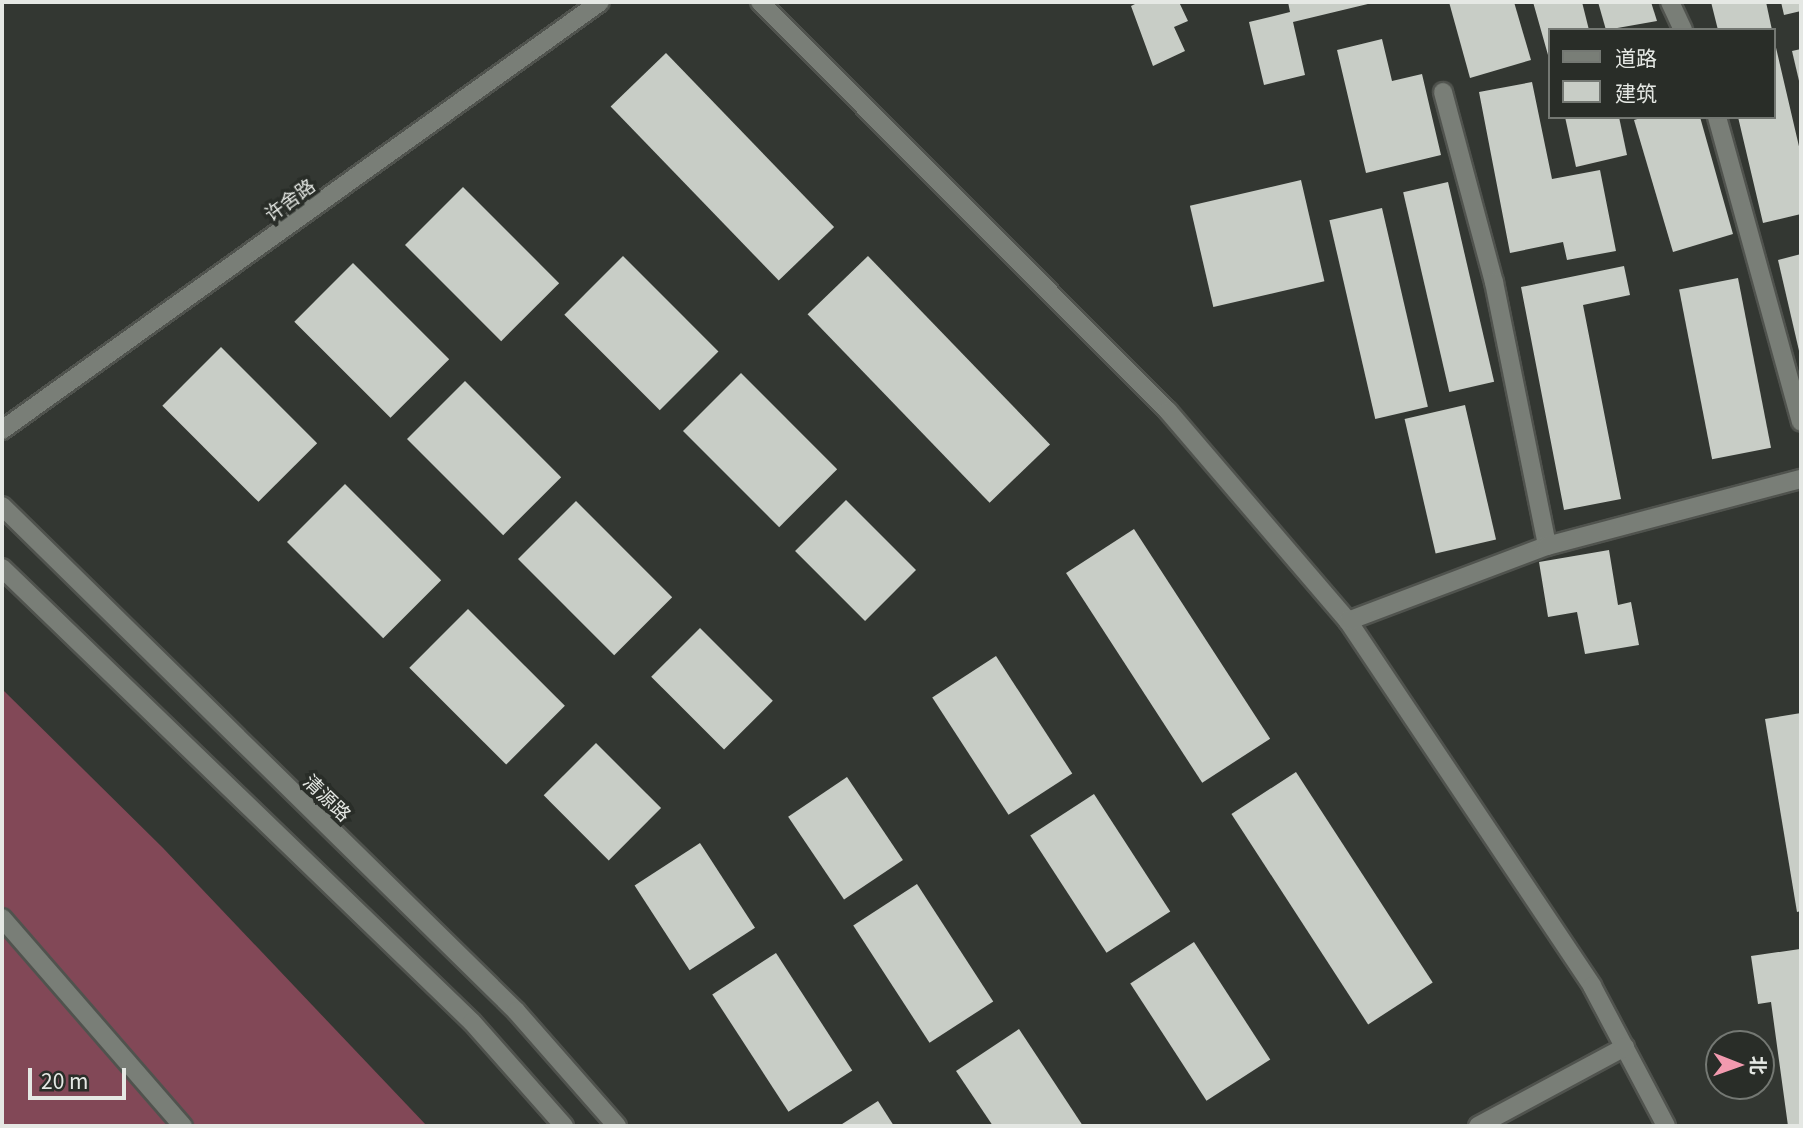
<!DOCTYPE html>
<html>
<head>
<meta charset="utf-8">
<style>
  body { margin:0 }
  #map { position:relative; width:1803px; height:1128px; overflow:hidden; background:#333732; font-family:Georgia,"Noto Sans SC",serif }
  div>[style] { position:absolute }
  .forest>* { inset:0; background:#824857 }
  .building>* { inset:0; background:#c8cdc6; transform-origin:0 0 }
  .roads { filter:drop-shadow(2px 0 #50534e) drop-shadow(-2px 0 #50534e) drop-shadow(0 2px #50534e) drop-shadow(0 -2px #50534e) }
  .minor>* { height:18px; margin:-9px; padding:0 9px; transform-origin:9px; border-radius:9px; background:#797e77 }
  .tertiary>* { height:18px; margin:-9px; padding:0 9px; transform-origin:9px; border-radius:9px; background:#797e77 }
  span { translate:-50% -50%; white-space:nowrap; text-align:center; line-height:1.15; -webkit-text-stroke:7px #292d28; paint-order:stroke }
  .street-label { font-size:19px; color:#e5e8e4 }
  .frame { position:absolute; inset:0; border:4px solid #e5e8e4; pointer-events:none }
  .legend { position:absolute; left:1548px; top:28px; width:228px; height:91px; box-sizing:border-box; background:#292d28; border:2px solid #747873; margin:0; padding:9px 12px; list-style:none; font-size:21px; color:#e5e8e4 }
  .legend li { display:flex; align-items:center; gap:14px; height:35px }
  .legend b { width:35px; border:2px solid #747873 }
  .north { position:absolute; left:1705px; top:1030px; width:70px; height:70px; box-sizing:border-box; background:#292d28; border:2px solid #747873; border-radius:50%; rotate:91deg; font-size:19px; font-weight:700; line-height:28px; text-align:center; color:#e5e8e4 }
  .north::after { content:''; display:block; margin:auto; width:24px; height:32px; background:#f29aaf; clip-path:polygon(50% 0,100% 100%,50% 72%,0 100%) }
  .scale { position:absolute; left:28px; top:1068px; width:98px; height:32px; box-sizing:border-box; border:4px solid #e5e8e4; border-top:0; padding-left:9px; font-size:21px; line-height:24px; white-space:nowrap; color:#e5e8e4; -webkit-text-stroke:5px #292d28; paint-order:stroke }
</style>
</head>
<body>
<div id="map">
  <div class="forest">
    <div style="clip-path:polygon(2px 689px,163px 848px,427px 1126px,2px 1126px)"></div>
  </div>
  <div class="building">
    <div style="clip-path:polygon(1139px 2px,1179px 2px,1188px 21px,1174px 27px,1185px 51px,1153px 66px,1131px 6px)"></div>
    <div style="clip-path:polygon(1288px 2px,1372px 3px,1293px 22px,1305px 75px,1264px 85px,1249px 22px,1290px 12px)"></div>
    <div style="clip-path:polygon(1449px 2px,1514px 2px,1531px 60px,1470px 78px)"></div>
    <div style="clip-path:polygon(1533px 2px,1582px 2px,1589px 30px,1549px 30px,1548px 55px)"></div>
    <div style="clip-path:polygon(1598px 2px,1651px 2px,1657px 21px,1606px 30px)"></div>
    <div style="clip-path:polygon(1711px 2px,1766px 2px,1772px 30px,1718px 30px)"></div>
    <div style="clip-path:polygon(1781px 2px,1801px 2px,1801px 11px,1784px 15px)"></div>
    <div style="clip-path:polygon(1382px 39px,1392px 81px,1422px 74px,1441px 155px,1366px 173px,1337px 50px)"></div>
    <div style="clip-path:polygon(1774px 39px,1801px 155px,1801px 214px,1763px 223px,1738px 117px,1773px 117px)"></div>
    <div style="clip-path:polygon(1801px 49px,1801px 84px,1800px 85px,1792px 51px)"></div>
    <div style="left:666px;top:53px;width:242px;height:77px;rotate:46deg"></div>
    <div style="clip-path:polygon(1532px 82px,1552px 179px,1600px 170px,1616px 251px,1567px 260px,1563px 242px,1510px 253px,1479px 92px)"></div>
    <div style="clip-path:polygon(1565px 117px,1619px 117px,1627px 155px,1576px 167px)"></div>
    <div style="clip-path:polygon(1644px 117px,1700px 117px,1733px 234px,1673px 252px,1634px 120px)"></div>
    <div style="left:1301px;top:180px;width:104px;height:114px;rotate:77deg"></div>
    <div style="left:1448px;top:182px;width:205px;height:46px;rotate:77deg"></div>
    <div style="left:463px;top:187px;width:136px;height:82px;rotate:45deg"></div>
    <div style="left:1382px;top:208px;width:204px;height:54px;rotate:77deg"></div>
    <div style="clip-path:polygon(1801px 254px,1801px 355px,1800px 355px,1778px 260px)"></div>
    <div style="left:623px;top:256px;width:135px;height:83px;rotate:45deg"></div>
    <div style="left:868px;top:256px;width:262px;height:84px;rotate:46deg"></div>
    <div style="left:353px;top:263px;width:136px;height:83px;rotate:45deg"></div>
    <div style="clip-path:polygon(1624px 266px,1630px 295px,1583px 305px,1621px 499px,1564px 510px,1521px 287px)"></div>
    <div style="left:1738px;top:278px;width:173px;height:60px;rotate:79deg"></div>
    <div style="left:221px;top:347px;width:136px;height:83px;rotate:45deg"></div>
    <div style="left:741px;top:373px;width:136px;height:82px;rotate:45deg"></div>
    <div style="left:465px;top:381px;width:136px;height:82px;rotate:45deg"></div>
    <div style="left:1465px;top:405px;width:138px;height:62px;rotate:77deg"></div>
    <div style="left:345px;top:484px;width:136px;height:82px;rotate:45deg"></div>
    <div style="left:846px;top:500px;width:99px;height:72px;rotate:45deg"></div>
    <div style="left:576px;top:501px;width:136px;height:82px;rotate:45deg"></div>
    <div style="left:1134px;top:529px;width:250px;height:81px;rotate:57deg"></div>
    <div style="clip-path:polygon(1609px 550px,1618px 605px,1631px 602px,1639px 645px,1585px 654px,1577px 612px,1548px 617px,1539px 562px)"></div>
    <div style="left:468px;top:609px;width:137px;height:83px;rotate:45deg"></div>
    <div style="left:700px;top:628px;width:103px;height:69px;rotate:45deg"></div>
    <div style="left:996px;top:656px;width:140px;height:76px;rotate:57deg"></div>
    <div style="clip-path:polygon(1801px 713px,1801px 911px,1797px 912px,1765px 719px)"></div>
    <div style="left:596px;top:743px;width:92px;height:74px;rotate:45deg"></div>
    <div style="left:1296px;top:772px;width:251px;height:77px;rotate:57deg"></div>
    <div style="left:847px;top:777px;width:100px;height:71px;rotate:56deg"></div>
    <div style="left:1094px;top:794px;width:140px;height:76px;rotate:57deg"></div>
    <div style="left:700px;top:843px;width:101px;height:78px;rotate:57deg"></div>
    <div style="left:917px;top:884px;width:140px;height:76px;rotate:57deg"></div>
    <div style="left:1194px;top:942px;width:140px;height:76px;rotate:57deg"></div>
    <div style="clip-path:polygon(1800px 949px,1801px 1126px,1788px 1126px,1771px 1002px,1758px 1004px,1751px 956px)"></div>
    <div style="left:776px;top:953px;width:140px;height:76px;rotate:57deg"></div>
    <div style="clip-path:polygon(1019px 1029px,1083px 1126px,993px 1126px,956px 1071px)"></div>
    <div style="clip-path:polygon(878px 1101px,894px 1126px,839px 1126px)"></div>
  </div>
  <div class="roads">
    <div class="minor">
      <div style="left:760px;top:2px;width:578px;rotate:45.07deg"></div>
      <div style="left:1168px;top:411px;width:277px;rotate:49.4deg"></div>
      <div style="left:1348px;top:621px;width:439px;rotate:56.2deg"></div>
      <div style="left:1592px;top:986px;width:158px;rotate:62.1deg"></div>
      <div style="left:1670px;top:2px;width:31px;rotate:65deg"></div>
      <div style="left:1443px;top:92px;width:197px;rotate:75deg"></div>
      <div style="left:1494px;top:282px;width:269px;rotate:78.6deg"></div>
      <div style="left:1717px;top:117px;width:316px;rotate:74.6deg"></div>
      <div style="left:2px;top:430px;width:735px;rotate:-35.59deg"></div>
      <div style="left:1348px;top:621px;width:213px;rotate:-20.7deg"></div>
      <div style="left:1547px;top:546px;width:263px;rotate:-14.8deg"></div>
      <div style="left:2px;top:918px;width:276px;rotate:49deg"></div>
      <div style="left:1478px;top:1126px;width:167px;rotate:-28.3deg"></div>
    </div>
    <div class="tertiary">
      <div style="left:2px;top:506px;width:721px;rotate:44.49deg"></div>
      <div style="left:516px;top:1011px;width:153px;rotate:48.7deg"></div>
      <div style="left:2px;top:568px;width:653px;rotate:44.01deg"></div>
      <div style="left:472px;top:1022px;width:139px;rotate:48.5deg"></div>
    </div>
  </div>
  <div class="street-label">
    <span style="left:289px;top:199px;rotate:-36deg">许舍路</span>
    <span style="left:328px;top:797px;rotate:44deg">清源路</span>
  </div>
  <div class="frame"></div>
  <ul class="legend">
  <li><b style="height:9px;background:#797e77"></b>道路</li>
  <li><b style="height:19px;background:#c8cdc6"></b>建筑</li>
  </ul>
  <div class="north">北</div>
  <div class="scale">20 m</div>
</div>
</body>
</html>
